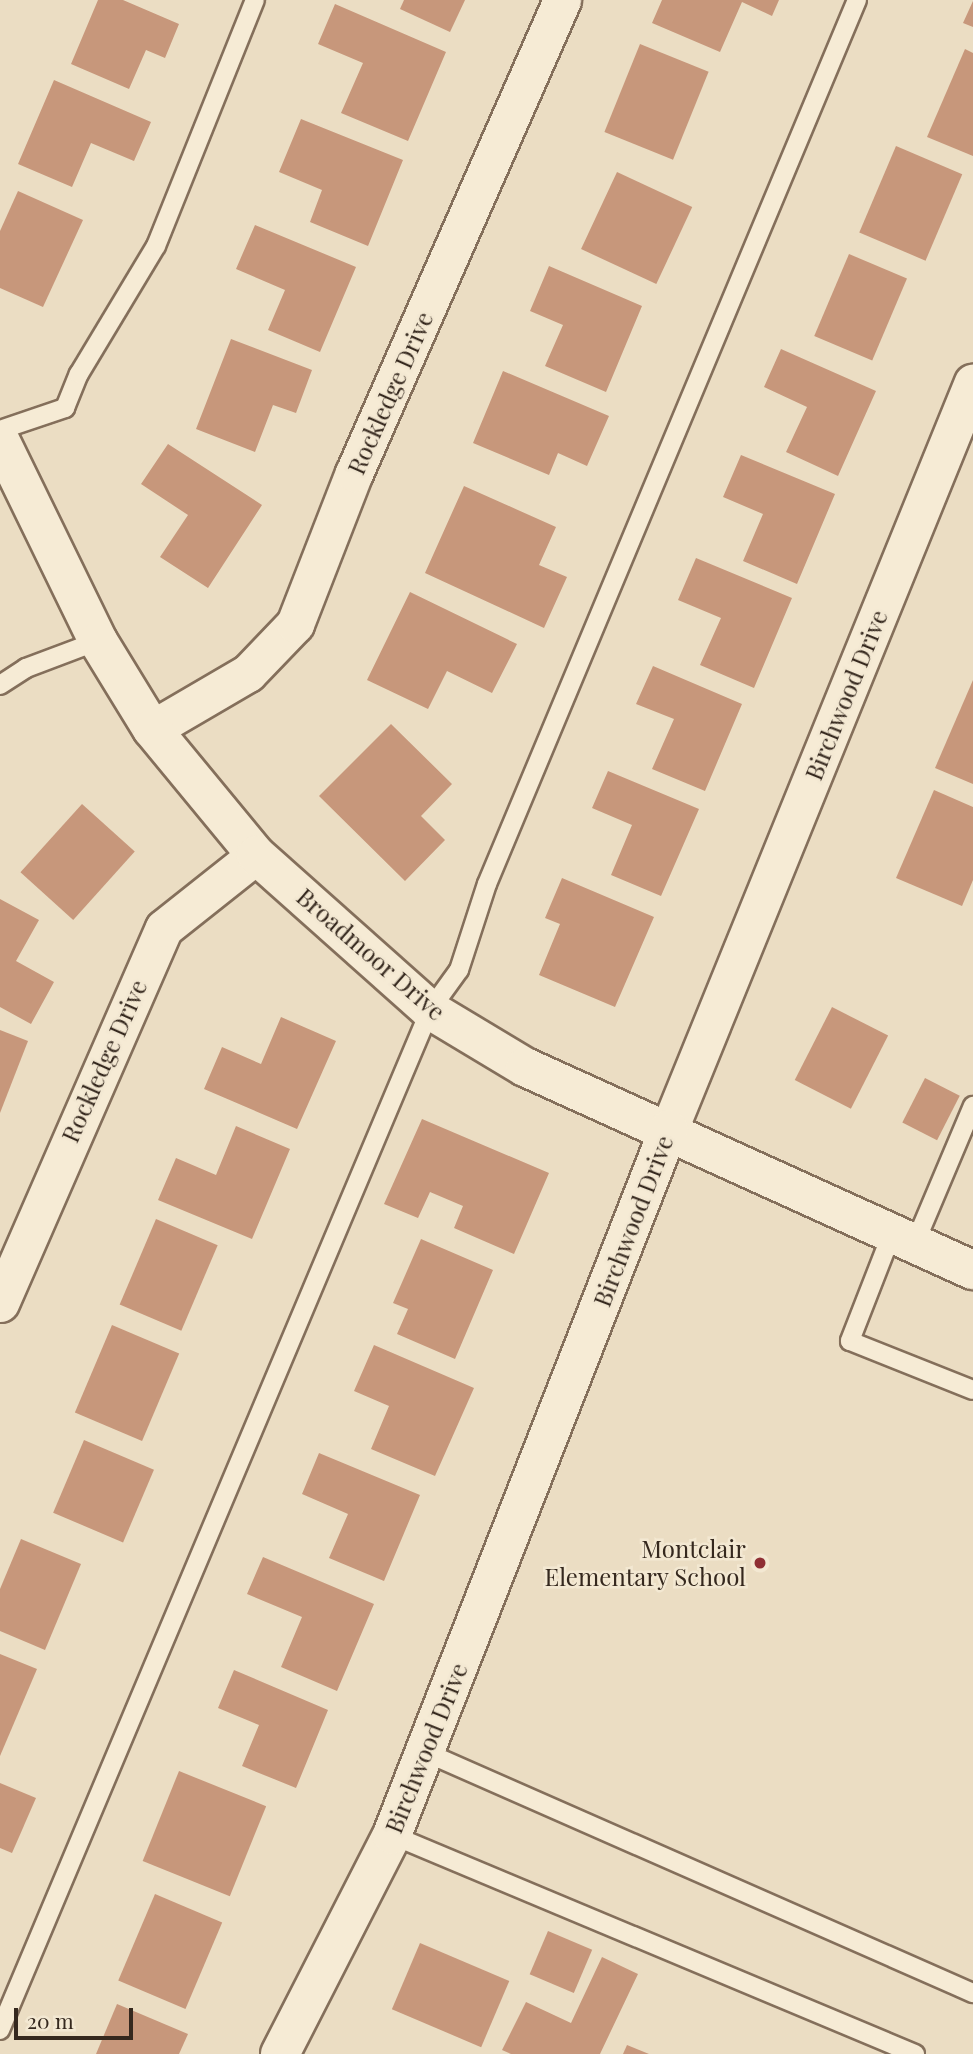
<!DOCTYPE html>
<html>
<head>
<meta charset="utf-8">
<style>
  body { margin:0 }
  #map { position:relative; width:973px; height:2054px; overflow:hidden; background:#ebddc3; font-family:"Playfair Display",serif }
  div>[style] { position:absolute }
  .building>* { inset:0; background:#c7977b; transform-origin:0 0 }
  .roads { filter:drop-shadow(2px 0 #846f5b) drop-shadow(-2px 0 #846f5b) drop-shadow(0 2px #846f5b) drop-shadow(0 -2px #846f5b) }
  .lane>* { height:18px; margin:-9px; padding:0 9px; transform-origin:9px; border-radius:9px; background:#f6ebd5 }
  .street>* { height:37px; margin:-18.5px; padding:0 18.5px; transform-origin:18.5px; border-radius:18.5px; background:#f6ebd5 }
  .secondary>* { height:38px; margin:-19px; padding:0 19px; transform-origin:19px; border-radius:19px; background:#f6ebd5 }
  .dots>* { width:19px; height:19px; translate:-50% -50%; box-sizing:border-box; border:4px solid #f3e8d2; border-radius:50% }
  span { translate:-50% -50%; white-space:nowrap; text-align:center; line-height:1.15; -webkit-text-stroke:5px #f3e8d2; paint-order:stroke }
  .street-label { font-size:24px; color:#35281e }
  .poi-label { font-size:24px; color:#35281e }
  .right { translate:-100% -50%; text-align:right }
  .scale { position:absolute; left:14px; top:2008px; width:119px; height:32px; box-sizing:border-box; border:4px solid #35281e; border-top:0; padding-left:9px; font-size:21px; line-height:24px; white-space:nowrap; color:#35281e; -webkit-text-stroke:5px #f3e8d2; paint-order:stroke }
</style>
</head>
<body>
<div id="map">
  <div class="building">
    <div style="clip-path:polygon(98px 0,123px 0,179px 24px,165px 58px,146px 50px,129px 89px,71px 64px)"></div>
    <div style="clip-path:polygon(404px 0,465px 0,450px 32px,400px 9px)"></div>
    <div style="clip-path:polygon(662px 0,779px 0,772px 16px,742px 2px,720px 52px,652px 23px)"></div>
    <div style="clip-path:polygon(973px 1px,973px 27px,963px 23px)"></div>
    <div style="clip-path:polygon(335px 4px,446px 52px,408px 141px,341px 113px,363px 63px,318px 44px)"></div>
    <div style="left:640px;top:44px;width:74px;height:95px;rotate:22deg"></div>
    <div style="clip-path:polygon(965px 49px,973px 53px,973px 156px,927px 137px)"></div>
    <div style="clip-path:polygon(54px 80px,151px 122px,134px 161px,91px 143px,72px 187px,18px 164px)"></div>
    <div style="clip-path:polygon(301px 119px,403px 160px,368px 246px,310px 222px,322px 190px,279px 172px)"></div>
    <div style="left:896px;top:146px;width:72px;height:94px;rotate:23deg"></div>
    <div style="left:617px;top:172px;width:83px;height:85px;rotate:25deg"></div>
    <div style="clip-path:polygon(18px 191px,83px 220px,43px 307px,0 288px,0 231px)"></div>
    <div style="clip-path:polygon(255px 225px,356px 267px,320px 352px,268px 330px,285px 290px,236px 269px)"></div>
    <div style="left:849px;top:254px;width:63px;height:89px;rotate:23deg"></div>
    <div style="clip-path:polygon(549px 266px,642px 306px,606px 392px,545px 366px,563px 325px,530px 311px)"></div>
    <div style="clip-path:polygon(231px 339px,312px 370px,296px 413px,273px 405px,255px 452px,196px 429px)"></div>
    <div style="clip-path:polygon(781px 349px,876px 391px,838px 476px,786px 452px,807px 407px,764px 387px)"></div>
    <div style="clip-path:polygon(503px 371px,609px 416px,587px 466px,558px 453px,549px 475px,473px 443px)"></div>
    <div style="clip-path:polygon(168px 444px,262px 505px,208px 588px,160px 557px,188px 515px,141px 484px)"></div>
    <div style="clip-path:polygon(741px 455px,835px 494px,797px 584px,743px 561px,763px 514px,723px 497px)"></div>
    <div style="clip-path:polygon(464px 486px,556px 527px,539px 565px,567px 577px,544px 628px,425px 573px)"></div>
    <div style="clip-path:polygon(696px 558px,792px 598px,754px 688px,700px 665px,721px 618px,678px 600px)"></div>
    <div style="clip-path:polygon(410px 592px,517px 644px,492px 693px,447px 671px,428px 709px,367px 680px)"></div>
    <div style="clip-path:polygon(653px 666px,742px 704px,705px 791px,652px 769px,674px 719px,636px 704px)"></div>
    <div style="clip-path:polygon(973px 680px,973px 784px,935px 768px)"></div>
    <div style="clip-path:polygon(391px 724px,452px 784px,421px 816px,445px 840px,405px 881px,319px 796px)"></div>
    <div style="clip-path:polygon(608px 771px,699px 809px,661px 896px,611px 875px,632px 825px,592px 808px)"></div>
    <div style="clip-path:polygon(934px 790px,973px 807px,973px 880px,962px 906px,896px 878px)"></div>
    <div style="left:82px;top:804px;width:71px;height:92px;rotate:42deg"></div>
    <div style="clip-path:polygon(562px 878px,654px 917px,615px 1007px,539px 975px,560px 924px,545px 918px)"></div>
    <div style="clip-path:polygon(0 899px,39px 920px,16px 961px,54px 982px,31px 1024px,0 1007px)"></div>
    <div style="left:832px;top:1007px;width:63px;height:82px;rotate:27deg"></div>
    <div style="clip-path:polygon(281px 1017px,336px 1041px,297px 1129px,204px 1089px,222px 1047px,261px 1064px)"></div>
    <div style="clip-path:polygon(0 1030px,28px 1041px,0 1113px)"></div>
    <div style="left:925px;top:1078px;width:39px;height:50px;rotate:27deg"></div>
    <div style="clip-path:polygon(422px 1119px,549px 1173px,514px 1254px,454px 1228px,463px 1206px,430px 1192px,418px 1218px,384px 1204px)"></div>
    <div style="clip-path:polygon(236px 1126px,290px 1149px,252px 1239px,158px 1200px,176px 1158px,216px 1175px)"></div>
    <div style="left:156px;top:1219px;width:67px;height:93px;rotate:23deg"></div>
    <div style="clip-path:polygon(421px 1239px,493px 1270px,455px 1359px,397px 1334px,408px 1309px,393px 1303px)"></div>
    <div style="left:112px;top:1325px;width:73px;height:95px;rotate:23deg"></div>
    <div style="clip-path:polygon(374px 1345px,474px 1388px,435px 1476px,371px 1449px,389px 1406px,354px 1391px)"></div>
    <div style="left:84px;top:1440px;width:76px;height:79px;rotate:23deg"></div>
    <div style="clip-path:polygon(319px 1453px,420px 1495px,384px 1581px,329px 1558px,348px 1514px,302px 1494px)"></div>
    <div style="clip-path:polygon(21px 1539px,81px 1564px,45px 1650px,0 1631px,0 1589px)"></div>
    <div style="clip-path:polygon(263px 1557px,374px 1604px,337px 1691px,281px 1667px,302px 1617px,247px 1594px)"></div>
    <div style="clip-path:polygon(0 1654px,37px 1669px,0 1756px)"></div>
    <div style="clip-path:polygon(234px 1670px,328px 1710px,296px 1788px,242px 1766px,259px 1725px,218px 1708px)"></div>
    <div style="left:179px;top:1771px;width:94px;height:97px;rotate:22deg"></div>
    <div style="clip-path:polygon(0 1783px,36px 1798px,12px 1853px,0 1848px)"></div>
    <div style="left:155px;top:1894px;width:73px;height:94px;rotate:23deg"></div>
    <div style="left:548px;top:1931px;width:48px;height:47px;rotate:23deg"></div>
    <div style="left:420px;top:1943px;width:97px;height:72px;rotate:23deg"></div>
    <div style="clip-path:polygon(602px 1957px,638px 1974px,600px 2054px,511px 2054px,502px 2050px,526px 2002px,571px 2023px)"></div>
    <div style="clip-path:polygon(117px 2004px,188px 2034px,179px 2054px,96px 2054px)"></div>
    <div style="clip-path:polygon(627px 2045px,649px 2054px,623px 2054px)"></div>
  </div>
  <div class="roads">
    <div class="lane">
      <div style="left:0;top:430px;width:69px;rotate:-18.7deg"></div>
      <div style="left:65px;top:408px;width:37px;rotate:-68deg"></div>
      <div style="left:79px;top:374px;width:149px;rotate:-59deg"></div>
      <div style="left:156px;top:246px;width:265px;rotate:-68.1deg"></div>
      <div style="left:0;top:685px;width:31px;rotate:-33deg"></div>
      <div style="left:26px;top:668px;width:77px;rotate:-20.6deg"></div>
      <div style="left:892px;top:1233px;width:116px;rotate:111.3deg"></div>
      <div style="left:850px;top:1341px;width:132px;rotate:21.7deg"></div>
      <div style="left:915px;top:1243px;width:149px;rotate:-67.1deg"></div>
      <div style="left:425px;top:1752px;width:599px;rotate:23.74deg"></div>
      <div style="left:392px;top:1835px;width:567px;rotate:22.72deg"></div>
      <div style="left:0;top:2030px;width:1107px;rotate:-67.14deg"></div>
      <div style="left:430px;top:1010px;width:49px;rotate:-54.1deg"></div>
      <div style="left:459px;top:970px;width:90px;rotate:-72deg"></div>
      <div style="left:487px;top:884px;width:958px;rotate:-67.29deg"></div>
    </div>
    <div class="street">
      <div style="left:152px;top:729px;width:111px;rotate:-30.3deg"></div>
      <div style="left:248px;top:673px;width:68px;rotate:-46.2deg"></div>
      <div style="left:295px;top:624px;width:162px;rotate:-68.7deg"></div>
      <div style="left:354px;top:473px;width:517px;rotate:-66.26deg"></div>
      <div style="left:669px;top:1129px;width:806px;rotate:-67.86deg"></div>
      <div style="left:0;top:1303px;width:409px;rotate:-66.4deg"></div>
      <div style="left:164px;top:928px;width:117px;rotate:-38.4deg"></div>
    </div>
    <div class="secondary">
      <div style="left:0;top:440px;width:224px;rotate:64deg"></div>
      <div style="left:98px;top:641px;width:103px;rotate:58.5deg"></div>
      <div style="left:152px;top:729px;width:163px;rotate:50.5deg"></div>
      <div style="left:256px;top:855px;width:233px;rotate:41.7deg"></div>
      <div style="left:430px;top:1010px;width:111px;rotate:31deg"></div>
      <div style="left:525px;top:1067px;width:492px;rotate:24.4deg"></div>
      <div style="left:280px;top:2054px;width:246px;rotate:-62.9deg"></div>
      <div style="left:392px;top:1835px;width:758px;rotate:-68.58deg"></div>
    </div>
  </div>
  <div class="dots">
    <div style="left:760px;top:1563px;background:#8f2f34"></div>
  </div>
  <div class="street-label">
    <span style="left:390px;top:393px;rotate:-66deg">Rockledge Drive</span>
    <span style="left:846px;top:695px;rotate:-68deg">Birchwood Drive</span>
    <span style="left:371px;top:954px;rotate:41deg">Broadmoor Drive</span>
    <span style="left:104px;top:1061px;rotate:-66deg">Rockledge Drive</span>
    <span style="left:633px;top:1221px;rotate:-69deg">Birchwood Drive</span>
    <span style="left:426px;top:1748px;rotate:-68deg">Birchwood Drive</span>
  </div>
  <div class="poi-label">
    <span class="right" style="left:746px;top:1563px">Montclair<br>Elementary School</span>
  </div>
  <div class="scale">20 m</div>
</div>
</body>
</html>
